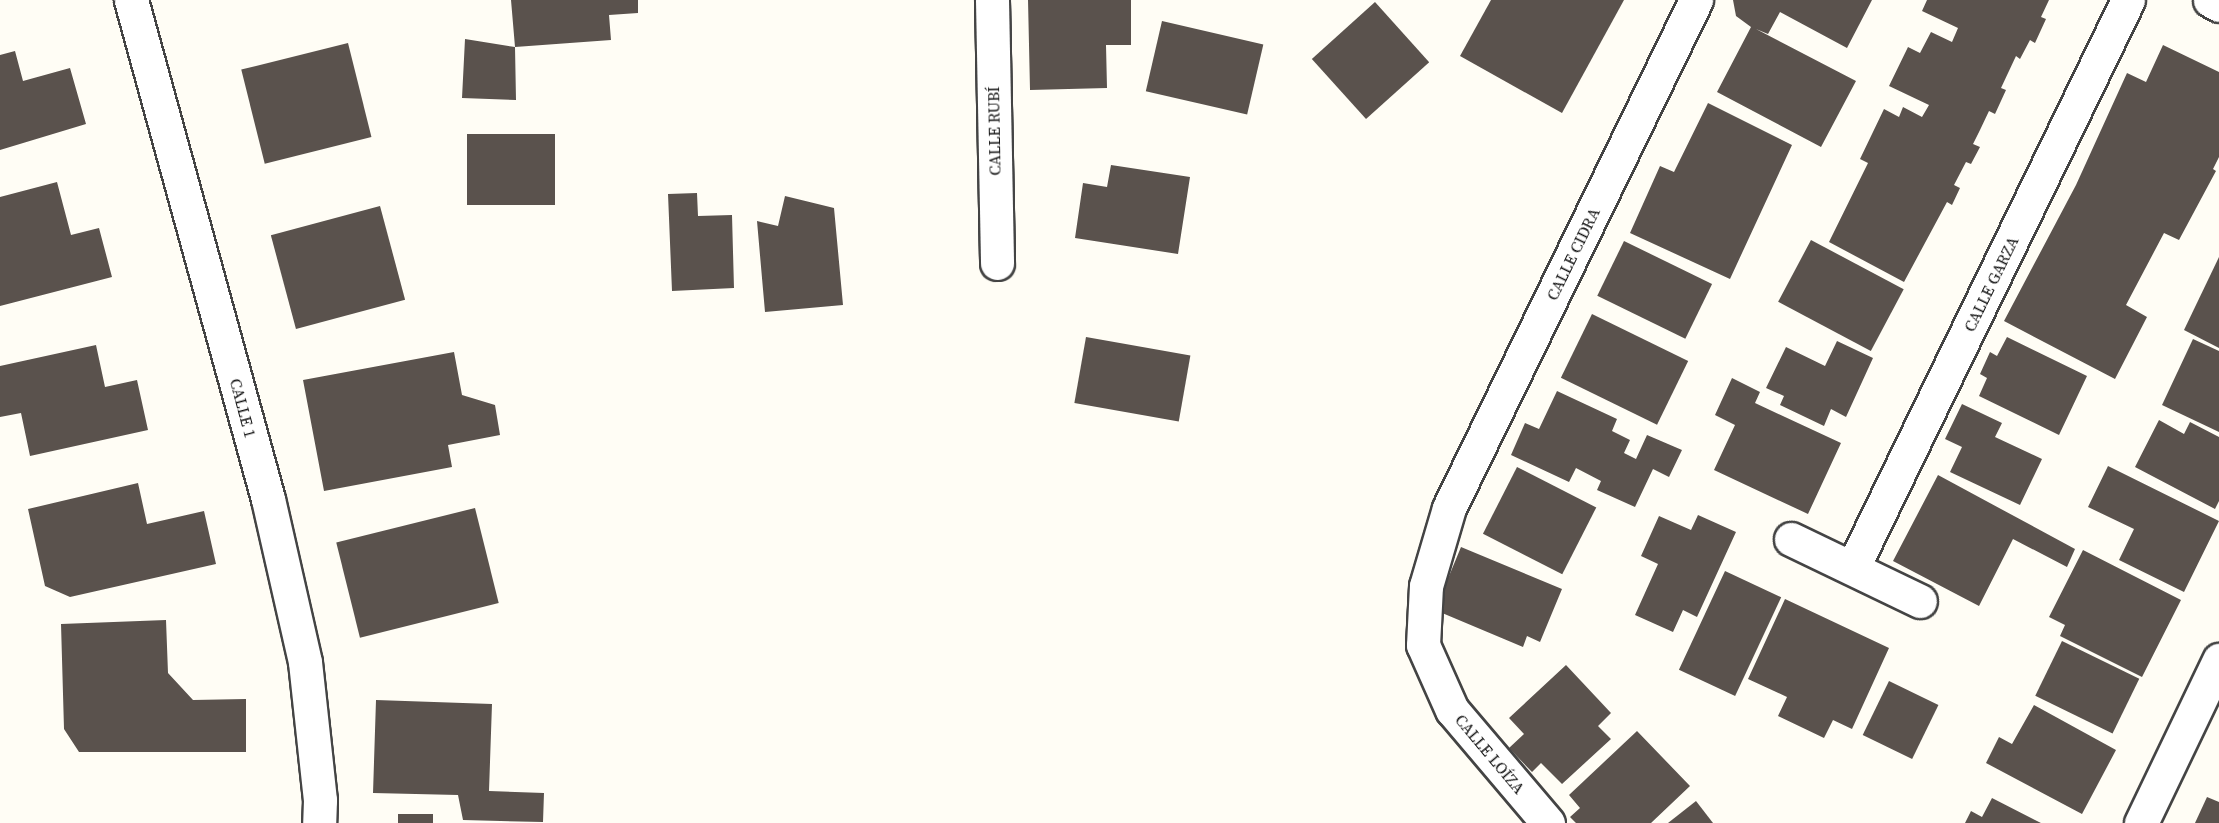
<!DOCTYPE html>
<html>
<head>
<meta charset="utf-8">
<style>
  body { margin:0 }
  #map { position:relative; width:2219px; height:823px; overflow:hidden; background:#fffdf5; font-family:"Source Serif 4",serif }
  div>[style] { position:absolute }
  .building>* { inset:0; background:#5a524d; transform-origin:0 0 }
  .roads { filter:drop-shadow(2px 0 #444) drop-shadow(-2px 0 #444) drop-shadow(0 2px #444) drop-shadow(0 -2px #444) }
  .minor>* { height:33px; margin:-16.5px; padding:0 16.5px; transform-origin:16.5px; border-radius:16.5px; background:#fff }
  span { translate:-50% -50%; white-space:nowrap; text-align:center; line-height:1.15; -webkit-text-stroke:6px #fff; paint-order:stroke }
  .street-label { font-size:16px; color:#111 }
</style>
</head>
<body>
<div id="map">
  <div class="building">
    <div style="clip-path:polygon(511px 0,638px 0,638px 13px,609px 15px,611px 40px,515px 47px,516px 100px,462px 98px,465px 39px,515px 47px)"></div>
    <div style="clip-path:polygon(1028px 0,1131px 0,1131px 45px,1106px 45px,1107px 88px,1030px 90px)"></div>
    <div style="clip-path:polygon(1491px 0,1624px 0,1562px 113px,1460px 56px)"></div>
    <div style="clip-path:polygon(1733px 0,1872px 0,1847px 48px,1780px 12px,1768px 34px,1756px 29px,1856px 81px,1821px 147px,1717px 92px,1751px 27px,1736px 16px)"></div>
    <div style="clip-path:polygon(1927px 0,2049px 0,2041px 17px,2046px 19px,2035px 43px,2030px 40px,2020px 59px,2016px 56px,2001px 88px,2006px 90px,1995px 114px,1989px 111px,1980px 130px,1973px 144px,1980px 147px,1971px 164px,1966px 162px,1954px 185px,1960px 188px,1952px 205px,1947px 202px,1904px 282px,1829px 242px,1868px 163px,1860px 159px,1884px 109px,1899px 117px,1903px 107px,1922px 117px,1929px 105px,1889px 86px,1908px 47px,1920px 53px,1931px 32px,1952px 42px,1958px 28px,1922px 11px)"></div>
    <div style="left:1375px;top:2px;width:81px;height:85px;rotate:48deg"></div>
    <div style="left:1162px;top:21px;width:104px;height:72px;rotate:13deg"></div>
    <div style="left:348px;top:43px;width:97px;height:110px;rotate:76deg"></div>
    <div style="clip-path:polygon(2163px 45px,2219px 72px,2219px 157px,2213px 169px,2216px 171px,2179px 240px,2164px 233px,2126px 305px,2147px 317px,2115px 379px,2004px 321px,2076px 185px,2127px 73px,2146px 82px)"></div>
    <div style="clip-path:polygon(15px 51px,23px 81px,70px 68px,86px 124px,0 150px,0 55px)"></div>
    <div style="clip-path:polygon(1708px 103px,1792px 145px,1730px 279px,1630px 233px,1660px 166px,1674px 172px)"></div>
    <div style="left:467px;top:134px;width:88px;height:71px"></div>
    <div style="clip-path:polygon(1111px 165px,1190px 177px,1178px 254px,1075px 238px,1083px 183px,1107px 187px)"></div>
    <div style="clip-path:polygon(57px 182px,71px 235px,99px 228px,112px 277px,0 306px,0 197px)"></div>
    <div style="clip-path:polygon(697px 193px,698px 216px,732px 215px,734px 288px,672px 291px,668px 194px)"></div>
    <div style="clip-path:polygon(785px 196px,834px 208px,843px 305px,765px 312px,757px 221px,778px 226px)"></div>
    <div style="left:380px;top:206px;width:97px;height:113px;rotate:75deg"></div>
    <div style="left:1811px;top:240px;width:105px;height:70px;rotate:28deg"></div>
    <div style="left:1624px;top:241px;width:98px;height:61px;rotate:26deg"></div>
    <div style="clip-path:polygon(2219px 257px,2219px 348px,2184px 330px)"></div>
    <div style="left:1592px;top:314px;width:107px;height:71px;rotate:26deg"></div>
    <div style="left:1086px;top:337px;width:106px;height:67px;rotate:10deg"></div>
    <div style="clip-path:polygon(2007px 337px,2087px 376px,2059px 435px,1979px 396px,1987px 378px,1980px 374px,1990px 352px,1997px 356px)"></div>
    <div style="clip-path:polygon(2193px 339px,2219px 351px,2219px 432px,2162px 405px)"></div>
    <div style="clip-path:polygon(1837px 341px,1873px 358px,1846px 417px,1831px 409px,1824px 426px,1780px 405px,1784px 396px,1766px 388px,1786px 347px,1825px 366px)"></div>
    <div style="clip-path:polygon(96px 345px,105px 387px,137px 380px,148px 430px,30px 456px,21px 413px,0 417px,0 366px)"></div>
    <div style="clip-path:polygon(454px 352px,462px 395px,495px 405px,500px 435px,448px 445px,452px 467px,324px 491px,303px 380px)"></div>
    <div style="clip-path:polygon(1732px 378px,1760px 392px,1755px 403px,1841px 443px,1808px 514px,1714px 470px,1735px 425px,1715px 415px)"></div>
    <div style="clip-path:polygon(1557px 391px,1617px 419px,1612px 431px,1630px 440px,1624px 453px,1636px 459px,1647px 435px,1682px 450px,1669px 477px,1653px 469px,1635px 507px,1597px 490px,1601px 481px,1576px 468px,1569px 482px,1511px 455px,1525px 423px,1539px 429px)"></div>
    <div style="clip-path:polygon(1962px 404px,2002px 423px,1995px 437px,2042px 459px,2020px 505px,1950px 472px,1962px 447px,1945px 439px)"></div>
    <div style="clip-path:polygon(2159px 420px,2184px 434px,2190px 422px,2219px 437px,2219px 501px,2215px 509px,2135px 467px)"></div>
    <div style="clip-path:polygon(2108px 466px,2219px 521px,2184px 592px,2119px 560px,2134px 529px,2088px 507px)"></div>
    <div style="left:1517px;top:467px;width:89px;height:75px;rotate:27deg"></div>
    <div style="clip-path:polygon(1938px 475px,2075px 549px,2067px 567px,2013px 539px,1979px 606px,1893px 561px)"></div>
    <div style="clip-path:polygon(138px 483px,147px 524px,204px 511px,216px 564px,70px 597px,45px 586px,28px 509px)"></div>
    <div style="left:475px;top:508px;width:98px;height:143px;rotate:76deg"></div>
    <div style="clip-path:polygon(1698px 515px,1736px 532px,1697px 617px,1683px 610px,1673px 632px,1635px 615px,1658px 564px,1641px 556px,1659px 516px,1691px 530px)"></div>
    <div style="clip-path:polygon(1461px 547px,1562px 589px,1540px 642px,1527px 636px,1523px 647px,1435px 610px)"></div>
    <div style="clip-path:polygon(2083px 550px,2181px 600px,2142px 677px,2060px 636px,2065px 625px,2049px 617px)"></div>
    <div style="left:1725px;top:571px;width:62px;height:109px;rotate:25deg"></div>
    <div style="clip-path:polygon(1785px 599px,1889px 648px,1852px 729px,1833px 720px,1824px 738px,1778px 716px,1787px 697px,1748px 679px)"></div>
    <div style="clip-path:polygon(166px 620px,168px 673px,193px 700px,246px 699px,246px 752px,79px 752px,64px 729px,61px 624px)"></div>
    <div style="left:2062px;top:641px;width:86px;height:61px;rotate:26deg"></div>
    <div style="clip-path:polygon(1566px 665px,1611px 713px,1598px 726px,1611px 739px,1562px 784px,1541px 763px,1532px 772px,1509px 748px,1524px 734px,1509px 718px)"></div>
    <div style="left:1889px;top:681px;width:55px;height:60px;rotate:26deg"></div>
    <div style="clip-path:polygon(376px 700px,492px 704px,489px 791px,544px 793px,543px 822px,463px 820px,458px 795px,373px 793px)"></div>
    <div style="clip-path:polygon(2034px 705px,2116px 750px,2082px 814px,1986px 763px,1999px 737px,2012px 744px)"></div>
    <div style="clip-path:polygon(1637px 731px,1690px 786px,1651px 823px,1576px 823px,1570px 817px,1580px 808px,1569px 795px)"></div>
    <div style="clip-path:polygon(2207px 797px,2219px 802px,2219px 823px,2195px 823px)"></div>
    <div style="clip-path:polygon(1992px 798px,2041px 823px,1965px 823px,1971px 811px,1982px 817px)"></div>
    <div style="clip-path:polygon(1696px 801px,1713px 823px,1668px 823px)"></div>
    <div style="left:433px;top:814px;width:9px;height:35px;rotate:90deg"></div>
  </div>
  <div class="roads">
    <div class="minor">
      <div style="left:131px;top:0;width:517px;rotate:74.65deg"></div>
      <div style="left:268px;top:499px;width:167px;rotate:77.2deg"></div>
      <div style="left:305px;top:662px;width:139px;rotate:83.8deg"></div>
      <div style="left:320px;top:800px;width:23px;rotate:92deg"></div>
      <div style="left:992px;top:0;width:263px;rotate:88.9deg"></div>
      <div style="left:2210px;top:0;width:10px;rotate:29deg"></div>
      <div style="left:1791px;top:539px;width:143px;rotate:25.7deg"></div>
      <div style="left:1853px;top:567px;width:630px;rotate:-64.13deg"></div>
      <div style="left:1548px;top:823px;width:148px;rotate:-130.3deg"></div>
      <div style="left:1452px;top:710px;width:71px;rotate:-114deg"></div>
      <div style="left:1423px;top:645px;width:59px;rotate:-87.1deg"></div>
      <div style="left:1426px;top:586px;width:81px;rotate:-73.6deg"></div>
      <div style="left:1449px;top:508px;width:565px;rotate:-64.07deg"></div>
      <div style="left:2141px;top:823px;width:181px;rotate:-64.4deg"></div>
    </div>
  </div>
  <div class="street-label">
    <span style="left:994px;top:131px;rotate:-91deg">CALLE RUBÍ</span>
    <span style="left:1573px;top:254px;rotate:-64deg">CALLE CIDRA</span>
    <span style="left:1991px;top:284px;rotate:-64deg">CALLE GARZA</span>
    <span style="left:243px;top:408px;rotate:75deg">CALLE 1</span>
    <span style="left:1490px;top:754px;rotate:50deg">CALLE LOÍZA</span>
  </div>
</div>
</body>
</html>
